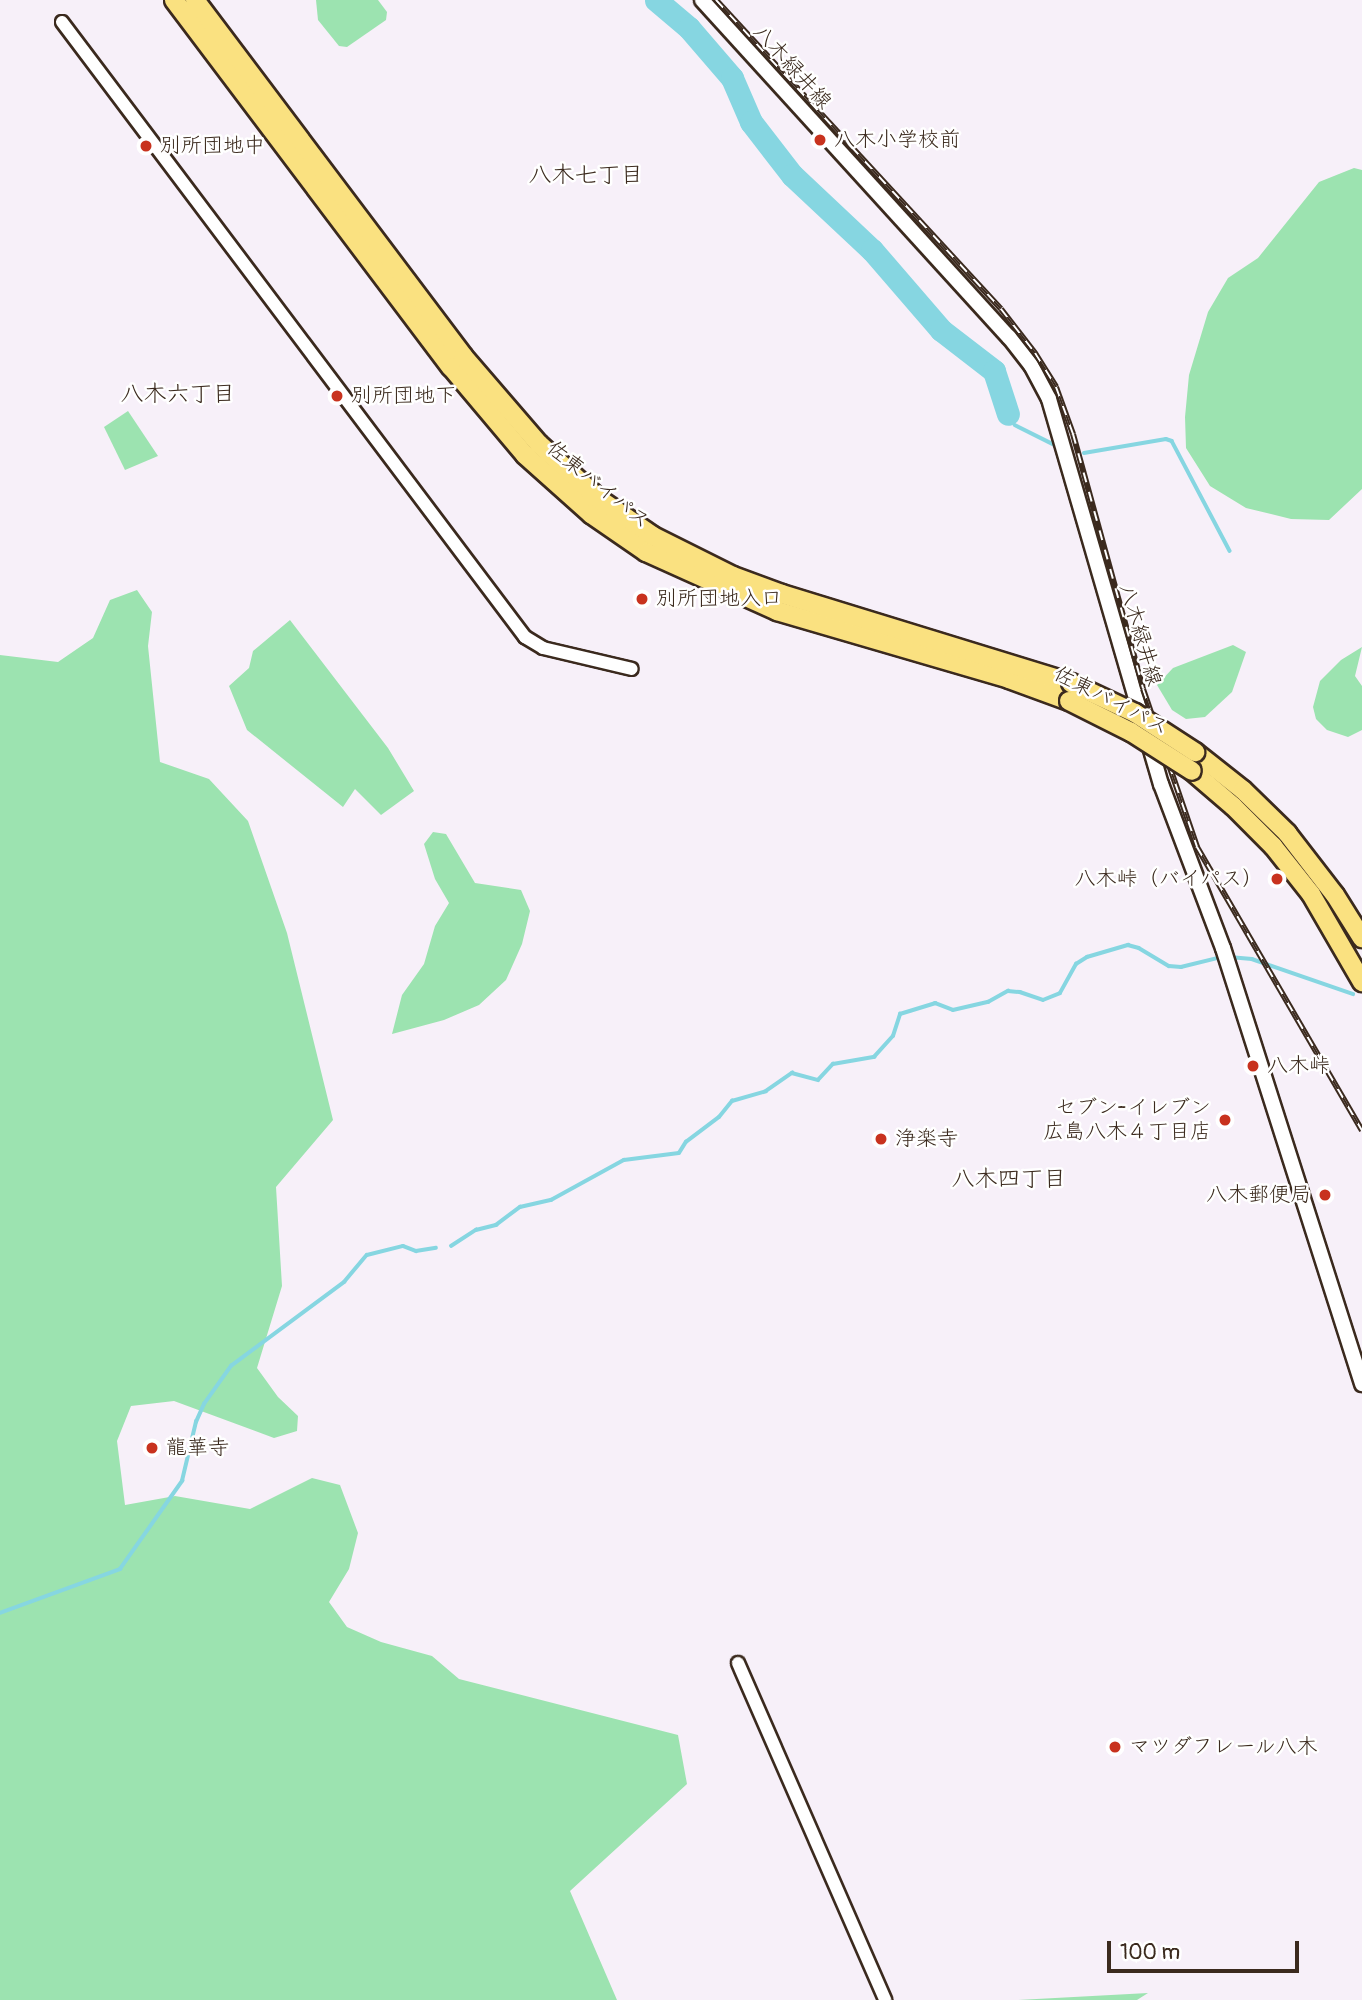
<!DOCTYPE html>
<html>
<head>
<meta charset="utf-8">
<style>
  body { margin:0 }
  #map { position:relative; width:1362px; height:2000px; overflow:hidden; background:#f7f0f9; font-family:Pangolin,"Klee One",sans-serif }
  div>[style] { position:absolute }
  .green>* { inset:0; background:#9ce3b0 }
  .stream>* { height:3.5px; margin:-1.75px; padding:0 1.75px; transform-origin:1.75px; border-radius:1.75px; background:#86d6e1 }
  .river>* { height:23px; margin:-11.5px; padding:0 11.5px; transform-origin:11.5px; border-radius:11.5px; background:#86d6e1 }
  .roads { filter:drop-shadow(2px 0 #3b2a1e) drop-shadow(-2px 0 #3b2a1e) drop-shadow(0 2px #3b2a1e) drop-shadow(0 -2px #3b2a1e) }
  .tertiary>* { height:12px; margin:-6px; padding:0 6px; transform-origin:6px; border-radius:6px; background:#fff }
  .secondary>* { height:14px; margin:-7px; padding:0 7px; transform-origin:7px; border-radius:7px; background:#fff }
  .trunk>* { height:18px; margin:-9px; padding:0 9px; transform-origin:9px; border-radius:9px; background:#fae180 }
  .rail>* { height:6px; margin-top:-3px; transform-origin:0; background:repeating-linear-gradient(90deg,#fff 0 10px,#3b2a1e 0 20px); box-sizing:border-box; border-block:2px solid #3b2a1e }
  .bridges { filter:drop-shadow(2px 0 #3b2a1e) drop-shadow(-2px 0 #3b2a1e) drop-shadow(0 2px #3b2a1e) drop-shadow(0 -2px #3b2a1e) }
  .trunk-bridge>* { height:18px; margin:-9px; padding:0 9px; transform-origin:9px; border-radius:9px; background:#fae180 }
  .dots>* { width:19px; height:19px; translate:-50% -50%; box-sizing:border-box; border:4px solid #fff; border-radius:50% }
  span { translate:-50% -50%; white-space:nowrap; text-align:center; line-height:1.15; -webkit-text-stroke:5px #fff; paint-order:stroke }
  .street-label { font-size:21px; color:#3b2a1e }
  .poi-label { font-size:21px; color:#3b2a1e }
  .left { translate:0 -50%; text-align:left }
  .right { translate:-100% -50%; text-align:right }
  .neighbourhood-label { font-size:23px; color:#3b2a1e }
  .scale { position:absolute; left:1107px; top:1941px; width:192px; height:32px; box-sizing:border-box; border:4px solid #3b2a1e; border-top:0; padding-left:9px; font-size:21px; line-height:24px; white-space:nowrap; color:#3b2a1e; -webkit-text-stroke:5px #fff; paint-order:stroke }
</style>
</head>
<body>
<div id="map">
  <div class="green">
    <div style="clip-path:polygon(316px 0,378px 0,387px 12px,386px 20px,347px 47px,339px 46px,318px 20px)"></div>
    <div style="clip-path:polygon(1354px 168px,1362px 170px,1362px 489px,1329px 520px,1291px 519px,1246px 508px,1210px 486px,1186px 448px,1185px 417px,1189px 375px,1208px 312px,1228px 278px,1258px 258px,1319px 182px)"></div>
    <div style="clip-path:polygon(128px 411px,158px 456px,125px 470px,104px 427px)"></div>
    <div style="clip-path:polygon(137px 590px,152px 612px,148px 646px,160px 762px,209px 779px,248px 821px,287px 933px,333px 1120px,276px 1187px,282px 1286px,257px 1368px,278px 1397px,298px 1416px,297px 1431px,274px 1438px,174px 1401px,131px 1406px,117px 1441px,125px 1505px,175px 1496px,250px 1509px,312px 1478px,340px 1485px,358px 1533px,349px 1569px,329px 1602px,347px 1627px,381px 1642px,432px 1656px,459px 1679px,678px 1735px,687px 1784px,570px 1891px,617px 2000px,0 2000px,0 655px,58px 662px,93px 638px,110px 600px)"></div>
    <div style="clip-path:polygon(290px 620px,388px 748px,414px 791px,381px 815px,355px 789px,343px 807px,247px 730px,229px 686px,249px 668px,253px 651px)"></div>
    <div style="clip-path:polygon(1233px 645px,1246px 652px,1232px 692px,1205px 717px,1186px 719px,1172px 710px,1157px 685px,1173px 668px)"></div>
    <div style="clip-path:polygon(1362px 647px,1355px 676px,1362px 686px,1362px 730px,1348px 737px,1327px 730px,1316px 719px,1313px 707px,1320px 681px,1341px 660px)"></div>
    <div style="clip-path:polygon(433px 832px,446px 834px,475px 883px,521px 890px,530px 911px,522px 944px,506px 980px,479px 1005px,444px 1020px,392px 1034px,402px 995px,424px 964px,435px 926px,449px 903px,435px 879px,424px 844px)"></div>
    <div style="clip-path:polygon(1148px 1993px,1137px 2000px,1018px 2000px)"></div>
  </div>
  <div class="stream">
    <div style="left:1015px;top:425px;width:45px;rotate:26.6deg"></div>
    <div style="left:1084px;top:453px;width:83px;rotate:-9.7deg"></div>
    <div style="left:1166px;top:439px;width:6px;rotate:18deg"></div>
    <div style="left:1172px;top:441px;width:124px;rotate:62.2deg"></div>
    <div style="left:1229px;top:957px;width:23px;rotate:5deg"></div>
    <div style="left:1252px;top:959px;width:107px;rotate:19.1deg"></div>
    <div style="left:451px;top:1246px;width:30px;rotate:-33deg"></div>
    <div style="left:476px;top:1230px;width:21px;rotate:-14deg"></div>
    <div style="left:496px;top:1225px;width:30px;rotate:-37deg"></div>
    <div style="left:520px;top:1207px;width:32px;rotate:-13deg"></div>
    <div style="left:551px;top:1200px;width:83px;rotate:-28.7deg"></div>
    <div style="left:624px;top:1160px;width:55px;rotate:-7.3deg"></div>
    <div style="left:679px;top:1153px;width:13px;rotate:-58deg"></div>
    <div style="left:686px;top:1142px;width:41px;rotate:-37.1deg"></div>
    <div style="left:719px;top:1117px;width:21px;rotate:-51deg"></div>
    <div style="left:732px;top:1101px;width:35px;rotate:-16deg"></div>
    <div style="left:766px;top:1091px;width:32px;rotate:-35deg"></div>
    <div style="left:792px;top:1073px;width:27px;rotate:15deg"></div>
    <div style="left:818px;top:1080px;width:22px;rotate:-47deg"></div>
    <div style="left:833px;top:1064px;width:42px;rotate:-9.7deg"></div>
    <div style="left:874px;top:1057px;width:28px;rotate:-48deg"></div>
    <div style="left:893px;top:1036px;width:23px;rotate:-72deg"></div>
    <div style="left:900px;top:1014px;width:37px;rotate:-17deg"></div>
    <div style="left:935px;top:1003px;width:19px;rotate:21deg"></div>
    <div style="left:953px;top:1010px;width:36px;rotate:-13deg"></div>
    <div style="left:988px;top:1002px;width:23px;rotate:-29deg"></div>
    <div style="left:1008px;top:991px;width:12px;rotate:5deg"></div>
    <div style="left:1020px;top:992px;width:24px;rotate:19deg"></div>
    <div style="left:1043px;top:1000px;width:18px;rotate:-22deg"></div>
    <div style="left:1060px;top:993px;width:33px;rotate:-61deg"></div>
    <div style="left:1076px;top:964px;width:13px;rotate:-32deg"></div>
    <div style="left:1087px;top:957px;width:43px;rotate:-16.3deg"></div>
    <div style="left:1128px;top:945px;width:11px;rotate:15deg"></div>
    <div style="left:1139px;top:948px;width:35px;rotate:31deg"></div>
    <div style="left:1169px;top:966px;width:12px;rotate:5deg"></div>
    <div style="left:1181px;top:967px;width:42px;rotate:-13.7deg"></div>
    <div style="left:0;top:1613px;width:128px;rotate:-20.1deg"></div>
    <div style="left:120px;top:1569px;width:108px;rotate:-54.8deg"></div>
    <div style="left:182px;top:1481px;width:61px;rotate:-76.7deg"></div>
    <div style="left:196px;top:1422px;width:20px;rotate:-66deg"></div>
    <div style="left:204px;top:1404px;width:47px;rotate:-54.6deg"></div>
    <div style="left:231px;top:1366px;width:141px;rotate:-36.6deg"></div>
    <div style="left:344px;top:1282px;width:35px;rotate:-50deg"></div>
    <div style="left:367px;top:1255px;width:37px;rotate:-14deg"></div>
    <div style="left:403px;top:1246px;width:14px;rotate:21deg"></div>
    <div style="left:416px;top:1251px;width:20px;rotate:-9deg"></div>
  </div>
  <div class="river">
    <div style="left:656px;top:0;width:43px;rotate:40.3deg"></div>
    <div style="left:689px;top:28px;width:66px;rotate:49.3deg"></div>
    <div style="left:732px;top:78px;width:48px;rotate:66.6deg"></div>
    <div style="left:751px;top:122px;width:67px;rotate:52.3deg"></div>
    <div style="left:792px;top:175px;width:110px;rotate:43.2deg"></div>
    <div style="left:872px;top:250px;width:106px;rotate:49.2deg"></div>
    <div style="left:941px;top:330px;width:67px;rotate:37.7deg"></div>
    <div style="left:994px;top:371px;width:45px;rotate:72deg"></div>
  </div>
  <div class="roads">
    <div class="tertiary">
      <div style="left:62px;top:22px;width:770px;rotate:53.03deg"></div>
      <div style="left:525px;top:637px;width:21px;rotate:31deg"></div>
      <div style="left:543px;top:648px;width:91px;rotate:13.3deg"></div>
      <div style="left:738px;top:1663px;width:368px;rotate:66.4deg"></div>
    </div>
    <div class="secondary">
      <div style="left:702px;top:0;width:456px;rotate:47.7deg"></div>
      <div style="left:1009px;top:337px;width:36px;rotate:52deg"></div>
      <div style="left:1031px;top:365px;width:38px;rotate:62deg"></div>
      <div style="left:1049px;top:399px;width:401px;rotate:73.8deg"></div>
      <div style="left:1161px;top:784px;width:175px;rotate:69.3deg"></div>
      <div style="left:1223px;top:948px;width:458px;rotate:72.3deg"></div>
    </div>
    <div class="trunk">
      <div style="left:174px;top:0;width:460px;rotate:53deg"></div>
      <div style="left:451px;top:367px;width:115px;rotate:49.9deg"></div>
      <div style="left:525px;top:455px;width:89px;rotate:41.8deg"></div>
      <div style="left:591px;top:514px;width:67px;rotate:34.6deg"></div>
      <div style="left:646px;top:552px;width:144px;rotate:24.2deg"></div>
      <div style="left:777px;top:611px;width:242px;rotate:16.3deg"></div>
      <div style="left:1009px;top:679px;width:64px;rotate:20.1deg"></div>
      <div style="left:195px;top:0;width:446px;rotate:53deg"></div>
      <div style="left:463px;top:356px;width:116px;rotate:49.2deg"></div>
      <div style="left:539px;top:444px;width:81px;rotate:42.5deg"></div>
      <div style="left:599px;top:499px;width:65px;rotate:34.4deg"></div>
      <div style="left:653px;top:536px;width:89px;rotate:26.6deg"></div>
      <div style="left:733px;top:576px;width:52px;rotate:20.2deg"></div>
      <div style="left:782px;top:594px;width:302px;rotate:17.1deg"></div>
      <div style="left:1195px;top:752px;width:61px;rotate:38.4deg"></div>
      <div style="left:1243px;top:790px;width:62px;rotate:44.3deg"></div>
      <div style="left:1287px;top:833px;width:78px;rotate:52.3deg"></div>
      <div style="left:1335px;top:895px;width:51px;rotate:57.9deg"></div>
      <div style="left:1192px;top:771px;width:54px;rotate:40.5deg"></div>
      <div style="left:1233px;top:806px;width:57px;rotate:45deg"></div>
      <div style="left:1273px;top:846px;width:61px;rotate:51.6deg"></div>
      <div style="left:1311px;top:894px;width:102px;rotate:59.9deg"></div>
    </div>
  </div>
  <div class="rail">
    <div style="left:716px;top:0;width:420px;rotate:47.3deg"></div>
    <div style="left:1001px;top:309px;width:56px;rotate:52.3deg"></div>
    <div style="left:1035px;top:353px;width:40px;rotate:58deg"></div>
    <div style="left:1056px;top:387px;width:50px;rotate:70.1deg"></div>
    <div style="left:1073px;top:434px;width:264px;rotate:74.6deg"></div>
    <div style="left:1143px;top:689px;width:167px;rotate:71.1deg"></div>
    <div style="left:1197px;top:847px;width:328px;rotate:59.8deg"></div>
  </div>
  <div class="bridges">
    <div class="trunk-bridge">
      <div style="left:1071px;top:683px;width:71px;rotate:25.1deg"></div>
      <div style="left:1135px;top:713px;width:72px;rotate:33deg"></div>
      <div style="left:1069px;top:701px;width:69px;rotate:26.6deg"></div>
      <div style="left:1131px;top:732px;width:72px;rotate:32.6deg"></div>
    </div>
  </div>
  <div class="dots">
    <div style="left:820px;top:140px;background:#c8321e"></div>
    <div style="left:146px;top:146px;background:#c8321e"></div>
    <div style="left:337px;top:396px;background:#c8321e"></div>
    <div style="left:642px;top:599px;background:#c8321e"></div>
    <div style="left:1277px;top:879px;background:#c8321e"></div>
    <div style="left:1253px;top:1066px;background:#c8321e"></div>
    <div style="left:1225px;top:1120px;background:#c8321e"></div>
    <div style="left:881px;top:1139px;background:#c8321e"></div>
    <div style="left:1325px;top:1195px;background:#c8321e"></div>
    <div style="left:152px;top:1448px;background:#c8321e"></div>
    <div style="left:1115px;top:1747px;background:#c8321e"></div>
  </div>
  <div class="street-label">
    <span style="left:792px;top:67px;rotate:48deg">八木緑井線</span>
    <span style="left:598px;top:485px;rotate:39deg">佐東バイパス</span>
    <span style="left:1140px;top:635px;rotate:74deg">八木緑井線</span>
    <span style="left:1111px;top:701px;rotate:27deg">佐東バイパス</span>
  </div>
  <div class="poi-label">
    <span class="left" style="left:834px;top:140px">八木小学校前</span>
    <span class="left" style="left:160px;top:146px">別所団地中</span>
    <span class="left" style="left:351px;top:396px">別所団地下</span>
    <span class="left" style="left:656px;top:599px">別所団地入口</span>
    <span class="right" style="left:1263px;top:879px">八木峠（バイパス）</span>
    <span class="left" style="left:1267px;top:1066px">八木峠</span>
    <span class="right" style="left:1211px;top:1120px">セブン‐イレブン<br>広島八木４丁目店</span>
    <span class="left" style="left:895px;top:1139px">浄楽寺</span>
    <span class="right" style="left:1311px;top:1195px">八木郵便局</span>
    <span class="left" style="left:166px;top:1448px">龍華寺</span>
    <span class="left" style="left:1129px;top:1747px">マツダフレール八木</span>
  </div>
  <div class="neighbourhood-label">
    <span style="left:586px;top:175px">八木七丁目</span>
    <span style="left:178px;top:394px">八木六丁目</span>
    <span style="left:1009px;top:1179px">八木四丁目</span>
  </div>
  <div class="scale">100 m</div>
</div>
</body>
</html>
